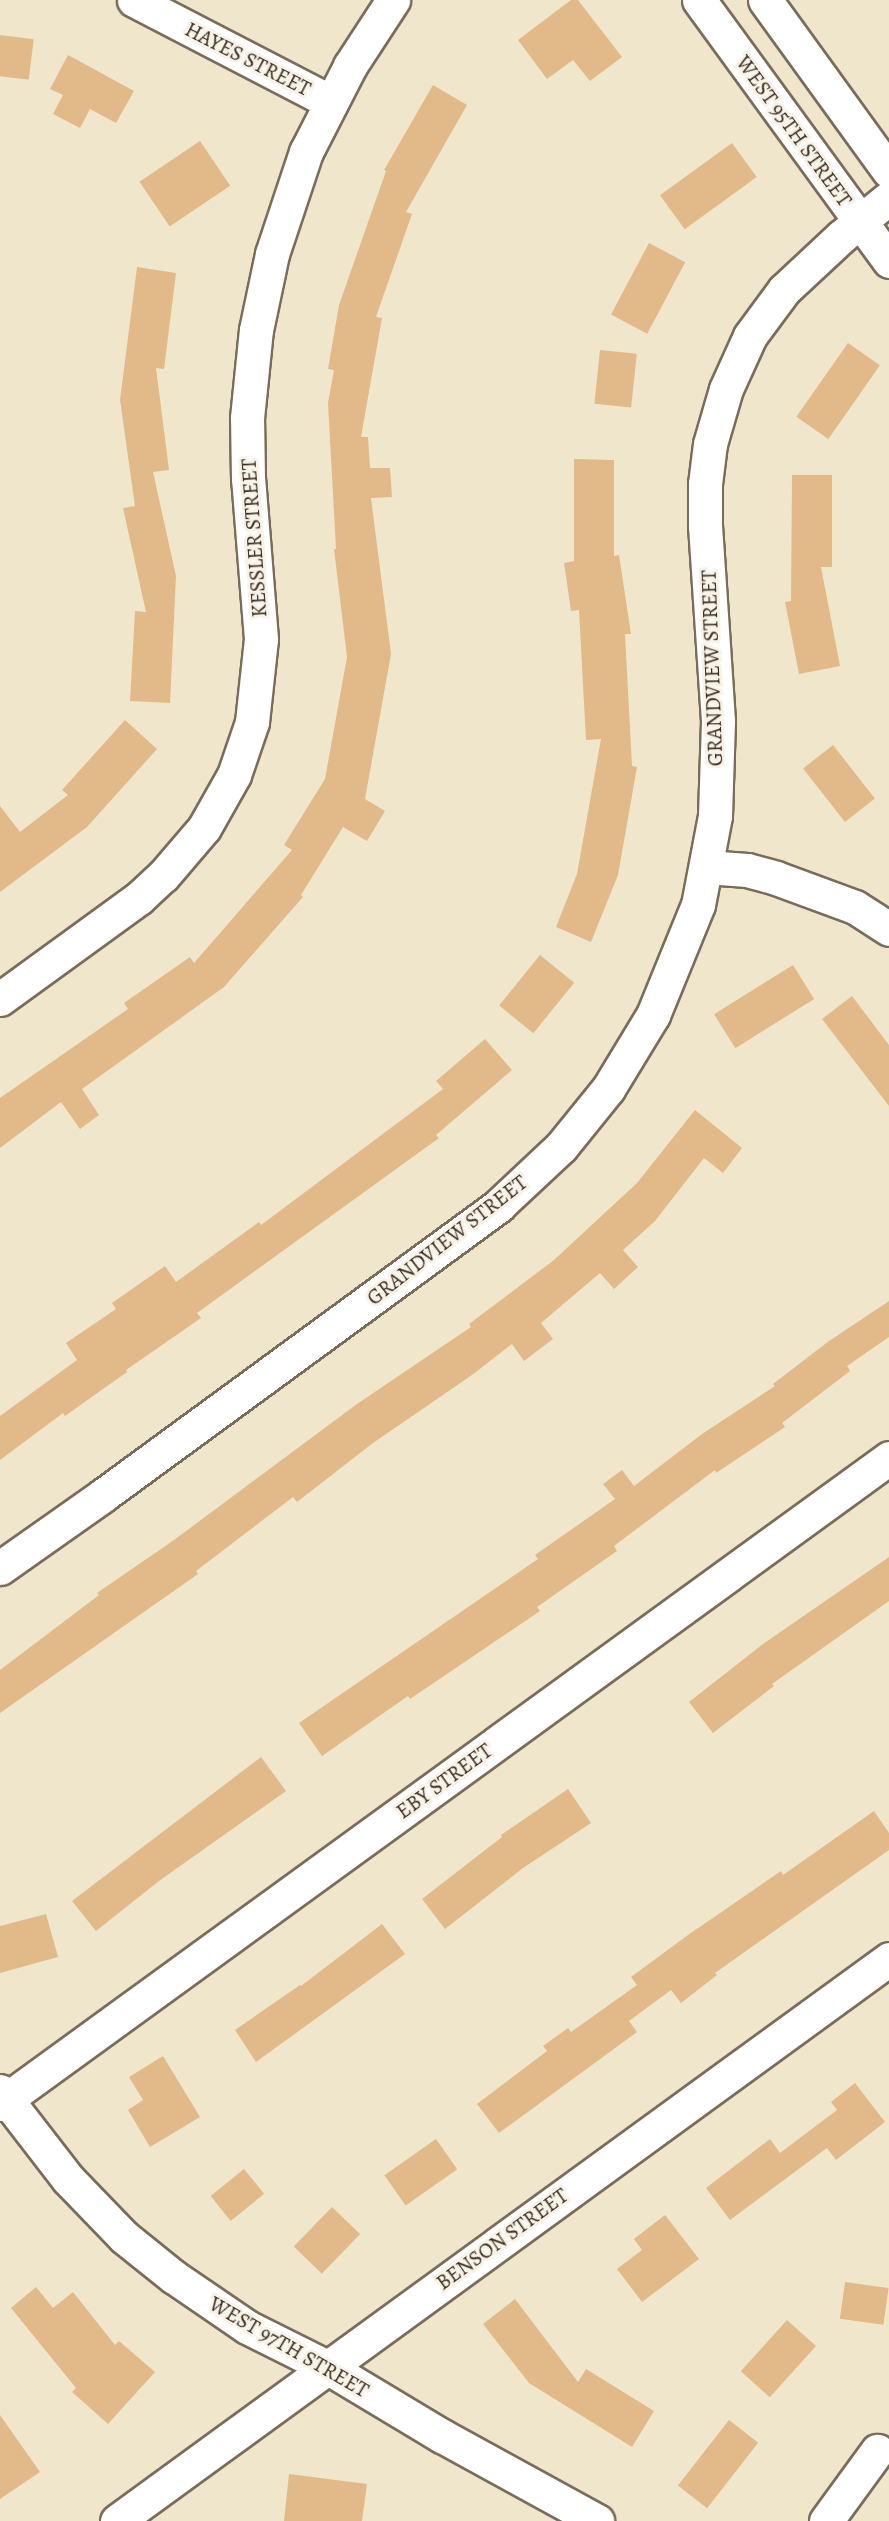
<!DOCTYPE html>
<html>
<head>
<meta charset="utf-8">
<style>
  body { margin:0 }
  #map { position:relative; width:889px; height:2521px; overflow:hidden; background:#f0e6cc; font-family:Alegreya,serif }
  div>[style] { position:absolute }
  .building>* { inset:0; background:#e2ba8a; transform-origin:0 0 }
  .roads { filter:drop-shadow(2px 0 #7a6c5b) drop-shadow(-2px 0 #7a6c5b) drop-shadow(0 2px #7a6c5b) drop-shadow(0 -2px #7a6c5b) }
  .minor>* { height:33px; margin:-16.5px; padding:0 16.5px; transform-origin:16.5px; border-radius:16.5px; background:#fff }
  .major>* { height:33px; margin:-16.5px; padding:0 16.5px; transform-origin:16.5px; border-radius:16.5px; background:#fff }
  span { translate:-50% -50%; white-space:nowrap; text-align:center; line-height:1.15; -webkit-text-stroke:6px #f7f3e8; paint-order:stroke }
  .street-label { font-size:21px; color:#3b2a1e }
</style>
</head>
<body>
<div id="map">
  <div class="building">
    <div style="clip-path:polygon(571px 0,578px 0,622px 57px,590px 81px,573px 60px,547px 79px,518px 40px)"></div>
    <div style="left:0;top:35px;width:34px;height:41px;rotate:7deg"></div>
    <div style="clip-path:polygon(68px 55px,134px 91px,116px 123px,90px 109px,80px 128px,53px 114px,63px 95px,50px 89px)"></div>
    <div style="clip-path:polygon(433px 85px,467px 105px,406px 212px,412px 214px,376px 317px,382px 318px,361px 437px,368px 437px,370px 468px,390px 468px,392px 497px,371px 498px,391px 654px,365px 799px,385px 811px,367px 841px,343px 827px,301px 895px,303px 897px,224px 987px,82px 1089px,99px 1115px,80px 1129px,61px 1102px,0 1148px,0 1098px,128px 1009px,124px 1003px,190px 957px,194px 963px,292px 850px,284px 845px,325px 779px,347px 657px,334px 549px,336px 549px,328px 403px,334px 370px,328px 369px,339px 305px,386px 171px,384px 170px)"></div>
    <div style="left:200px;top:141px;width:54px;height:73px;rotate:56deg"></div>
    <div style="left:732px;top:143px;width:42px;height:89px;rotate:54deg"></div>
    <div style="left:649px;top:243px;width:41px;height:81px;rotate:28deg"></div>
    <div style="clip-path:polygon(137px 267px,176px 273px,164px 369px,156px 368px,169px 470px,153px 472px,176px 576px,170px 703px,130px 701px,135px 611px,146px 612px,123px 508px,135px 506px,120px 400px)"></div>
    <div style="left:848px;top:343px;width:39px;height:90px;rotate:35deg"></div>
    <div style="left:600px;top:350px;width:37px;height:54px;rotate:6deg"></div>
    <div style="clip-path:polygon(574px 459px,614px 460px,614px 556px,619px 555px,631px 634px,625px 634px,632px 766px,637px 767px,618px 875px,591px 942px,556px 927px,577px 874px,601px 739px,586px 740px,579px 610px,571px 611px,564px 563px,574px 561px)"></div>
    <div style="clip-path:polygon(792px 475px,832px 475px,832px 567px,821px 567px,840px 666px,799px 674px,785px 602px,791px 601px)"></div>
    <div style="clip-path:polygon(125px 720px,157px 749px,87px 827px,0 892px,0 806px,20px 832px,68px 795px,62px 790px)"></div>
    <div style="left:833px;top:745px;width:68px;height:38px;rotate:52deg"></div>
    <div style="left:540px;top:955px;width:44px;height:65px;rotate:39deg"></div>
    <div style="left:793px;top:965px;width:40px;height:93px;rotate:58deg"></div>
    <div style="clip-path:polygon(852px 996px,889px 1045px,889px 1106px,822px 1019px)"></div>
    <div style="clip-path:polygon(485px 1039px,512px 1070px,436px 1135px,439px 1138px,197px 1313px,201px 1318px,126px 1370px,127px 1372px,65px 1416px,63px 1413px,0 1460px,0 1416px,77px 1360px,66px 1343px,116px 1309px,112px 1303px,165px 1266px,176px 1282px,259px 1222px,261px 1225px,443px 1089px,436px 1081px)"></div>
    <div style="clip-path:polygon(695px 1110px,742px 1148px,723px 1173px,704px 1158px,655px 1221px,623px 1250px,638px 1267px,614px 1289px,600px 1273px,541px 1323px,553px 1339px,524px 1361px,512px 1344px,472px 1375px,373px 1443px,297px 1502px,293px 1497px,196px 1571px,198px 1574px,0 1713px,0 1670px,99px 1595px,97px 1593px,174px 1540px,357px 1404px,471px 1327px,469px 1324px,554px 1260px,637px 1183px)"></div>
    <div style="clip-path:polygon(889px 1301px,889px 1337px,847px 1366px,850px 1371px,782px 1423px,785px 1427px,716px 1473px,715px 1470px,614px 1546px,617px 1551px,537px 1607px,540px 1611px,410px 1699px,408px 1696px,322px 1756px,299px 1723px,538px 1559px,535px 1555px,615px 1499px,603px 1484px,622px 1470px,634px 1486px,702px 1434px,775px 1386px,773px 1384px,829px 1341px)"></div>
    <div style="clip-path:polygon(889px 1557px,889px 1601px,772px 1684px,774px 1686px,713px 1733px,689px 1702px,763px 1644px)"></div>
    <div style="clip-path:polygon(261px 1757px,286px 1791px,159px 1881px,96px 1931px,72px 1901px)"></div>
    <div style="clip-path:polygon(568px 1789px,591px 1823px,523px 1868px,445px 1929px,422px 1899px,502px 1837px,501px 1835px)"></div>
    <div style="clip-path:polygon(874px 1811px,889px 1833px,889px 1850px,715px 1973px,717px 1975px,681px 2003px,671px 1990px,629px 2021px,637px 2032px,499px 2133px,477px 2104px,547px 2051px,543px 2046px,568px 2028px,571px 2032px,637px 1985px,631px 1977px,688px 1935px,781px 1871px,783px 1875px)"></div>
    <div style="clip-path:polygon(46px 1914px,58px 1957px,0 1973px,0 1926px)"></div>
    <div style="clip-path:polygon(382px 1924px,405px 1954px,256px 2062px,235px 2030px,300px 1985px,301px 1986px)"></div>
    <div style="clip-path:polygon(163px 2056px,200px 2117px,150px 2147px,128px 2110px,143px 2100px,129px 2077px)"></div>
    <div style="clip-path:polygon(855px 2083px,885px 2122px,836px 2160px,827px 2148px,730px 2220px,706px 2188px,770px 2139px,780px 2153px,837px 2110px,831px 2102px)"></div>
    <div style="left:436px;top:2139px;width:37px;height:63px;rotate:55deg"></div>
    <div style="left:244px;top:2169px;width:32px;height:43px;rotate:51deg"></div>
    <div style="left:332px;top:2207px;width:39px;height:55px;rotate:44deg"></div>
    <div style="clip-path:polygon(665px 2215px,699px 2259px,642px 2302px,617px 2269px,642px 2250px,634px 2239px)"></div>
    <div style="left:845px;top:2282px;width:44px;height:37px;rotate:8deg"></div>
    <div style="clip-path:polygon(36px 2287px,53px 2308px,73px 2292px,115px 2345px,119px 2341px,155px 2372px,108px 2424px,72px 2392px,76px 2388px,11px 2308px)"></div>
    <div style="clip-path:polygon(515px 2299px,578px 2382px,586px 2369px,654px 2411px,632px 2447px,529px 2383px,483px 2324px)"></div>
    <div style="left:787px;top:2320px;width:39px;height:69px;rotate:42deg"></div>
    <div style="clip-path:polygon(0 2415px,40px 2472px,0 2499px)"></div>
    <div style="left:729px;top:2420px;width:37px;height:83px;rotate:38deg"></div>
    <div style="clip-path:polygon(289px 2474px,367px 2484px,362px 2521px,284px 2521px)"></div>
  </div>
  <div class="roads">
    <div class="minor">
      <div style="left:134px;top:0;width:222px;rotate:27.4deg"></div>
      <div style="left:706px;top:867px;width:41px;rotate:4.2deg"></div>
      <div style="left:747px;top:870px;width:30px;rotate:15deg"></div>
      <div style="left:776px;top:878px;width:84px;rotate:20.2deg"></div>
      <div style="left:855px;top:907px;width:40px;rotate:32.9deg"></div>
      <div style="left:0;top:999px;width:172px;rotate:-36deg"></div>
      <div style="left:139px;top:898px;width:33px;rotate:-43deg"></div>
      <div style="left:163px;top:876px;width:63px;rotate:-49.5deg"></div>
      <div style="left:204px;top:828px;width:61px;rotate:-60.5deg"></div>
      <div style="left:234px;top:775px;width:56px;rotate:-71.2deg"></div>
      <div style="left:252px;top:722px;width:83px;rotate:-83.8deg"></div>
      <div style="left:261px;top:639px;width:161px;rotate:-94.6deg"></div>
      <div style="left:248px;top:479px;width:61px;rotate:-90.9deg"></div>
      <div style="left:247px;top:418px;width:88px;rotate:-84.2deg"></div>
      <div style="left:256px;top:330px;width:78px;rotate:-78.1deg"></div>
      <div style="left:272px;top:254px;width:108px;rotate:-71.6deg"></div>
      <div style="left:306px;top:152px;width:97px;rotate:-62.9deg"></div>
      <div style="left:350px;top:66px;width:79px;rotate:-56.9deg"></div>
      <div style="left:0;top:1568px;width:125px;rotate:-35.2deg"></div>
      <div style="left:102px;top:1496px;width:492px;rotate:-36.2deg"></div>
      <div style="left:499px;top:1205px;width:85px;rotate:-43.1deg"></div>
      <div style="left:561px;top:1147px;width:75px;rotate:-51deg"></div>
      <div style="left:608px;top:1089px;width:87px;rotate:-58.7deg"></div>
      <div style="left:653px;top:1015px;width:119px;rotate:-67.8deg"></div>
      <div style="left:698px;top:905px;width:91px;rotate:-79.2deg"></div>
      <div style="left:715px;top:816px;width:95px;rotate:-88.2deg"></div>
      <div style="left:718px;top:721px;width:195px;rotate:-93.8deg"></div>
      <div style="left:705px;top:526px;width:42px;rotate:-90deg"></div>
      <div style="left:705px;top:484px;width:40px;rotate:-82.9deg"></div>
      <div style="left:710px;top:444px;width:57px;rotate:-73.8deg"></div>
      <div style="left:726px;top:389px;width:58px;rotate:-65.6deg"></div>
      <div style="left:750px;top:336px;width:57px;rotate:-53.5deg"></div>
      <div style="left:784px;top:290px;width:79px;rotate:-43deg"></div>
      <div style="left:842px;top:236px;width:60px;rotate:-39deg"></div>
      <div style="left:0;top:2091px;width:111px;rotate:52.3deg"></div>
      <div style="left:68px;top:2179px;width:81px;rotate:46deg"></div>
      <div style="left:124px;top:2237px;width:64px;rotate:38.7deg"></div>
      <div style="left:174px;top:2277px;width:88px;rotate:34.4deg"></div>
      <div style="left:247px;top:2327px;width:89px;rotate:26.6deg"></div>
      <div style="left:327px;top:2367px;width:134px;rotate:31deg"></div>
      <div style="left:442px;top:2436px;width:177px;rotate:28.7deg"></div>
      <div style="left:0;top:2104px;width:1099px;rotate:-36deg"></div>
      <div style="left:117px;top:2521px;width:955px;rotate:-36.05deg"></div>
      <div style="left:826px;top:2521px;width:87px;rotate:-53.9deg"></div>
    </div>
    <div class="major">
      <div style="left:699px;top:0;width:323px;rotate:53.9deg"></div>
      <div style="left:765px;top:0;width:211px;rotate:54.1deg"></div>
    </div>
  </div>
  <div class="street-label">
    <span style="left:248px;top:59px;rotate:27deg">HAYES STREET</span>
    <span style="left:794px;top:131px;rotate:54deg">WEST 95TH STREET</span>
    <span style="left:254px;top:538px;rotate:-94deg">KESSLER STREET</span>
    <span style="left:712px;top:668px;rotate:-92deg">GRANDVIEW STREET</span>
    <span style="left:447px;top:1240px;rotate:-38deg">GRANDVIEW STREET</span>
    <span style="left:444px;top:1781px;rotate:-36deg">EBY STREET</span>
    <span style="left:502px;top:2239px;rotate:-36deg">BENSON STREET</span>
    <span style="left:289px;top:2347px;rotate:30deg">WEST 97TH STREET</span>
  </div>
</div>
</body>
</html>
